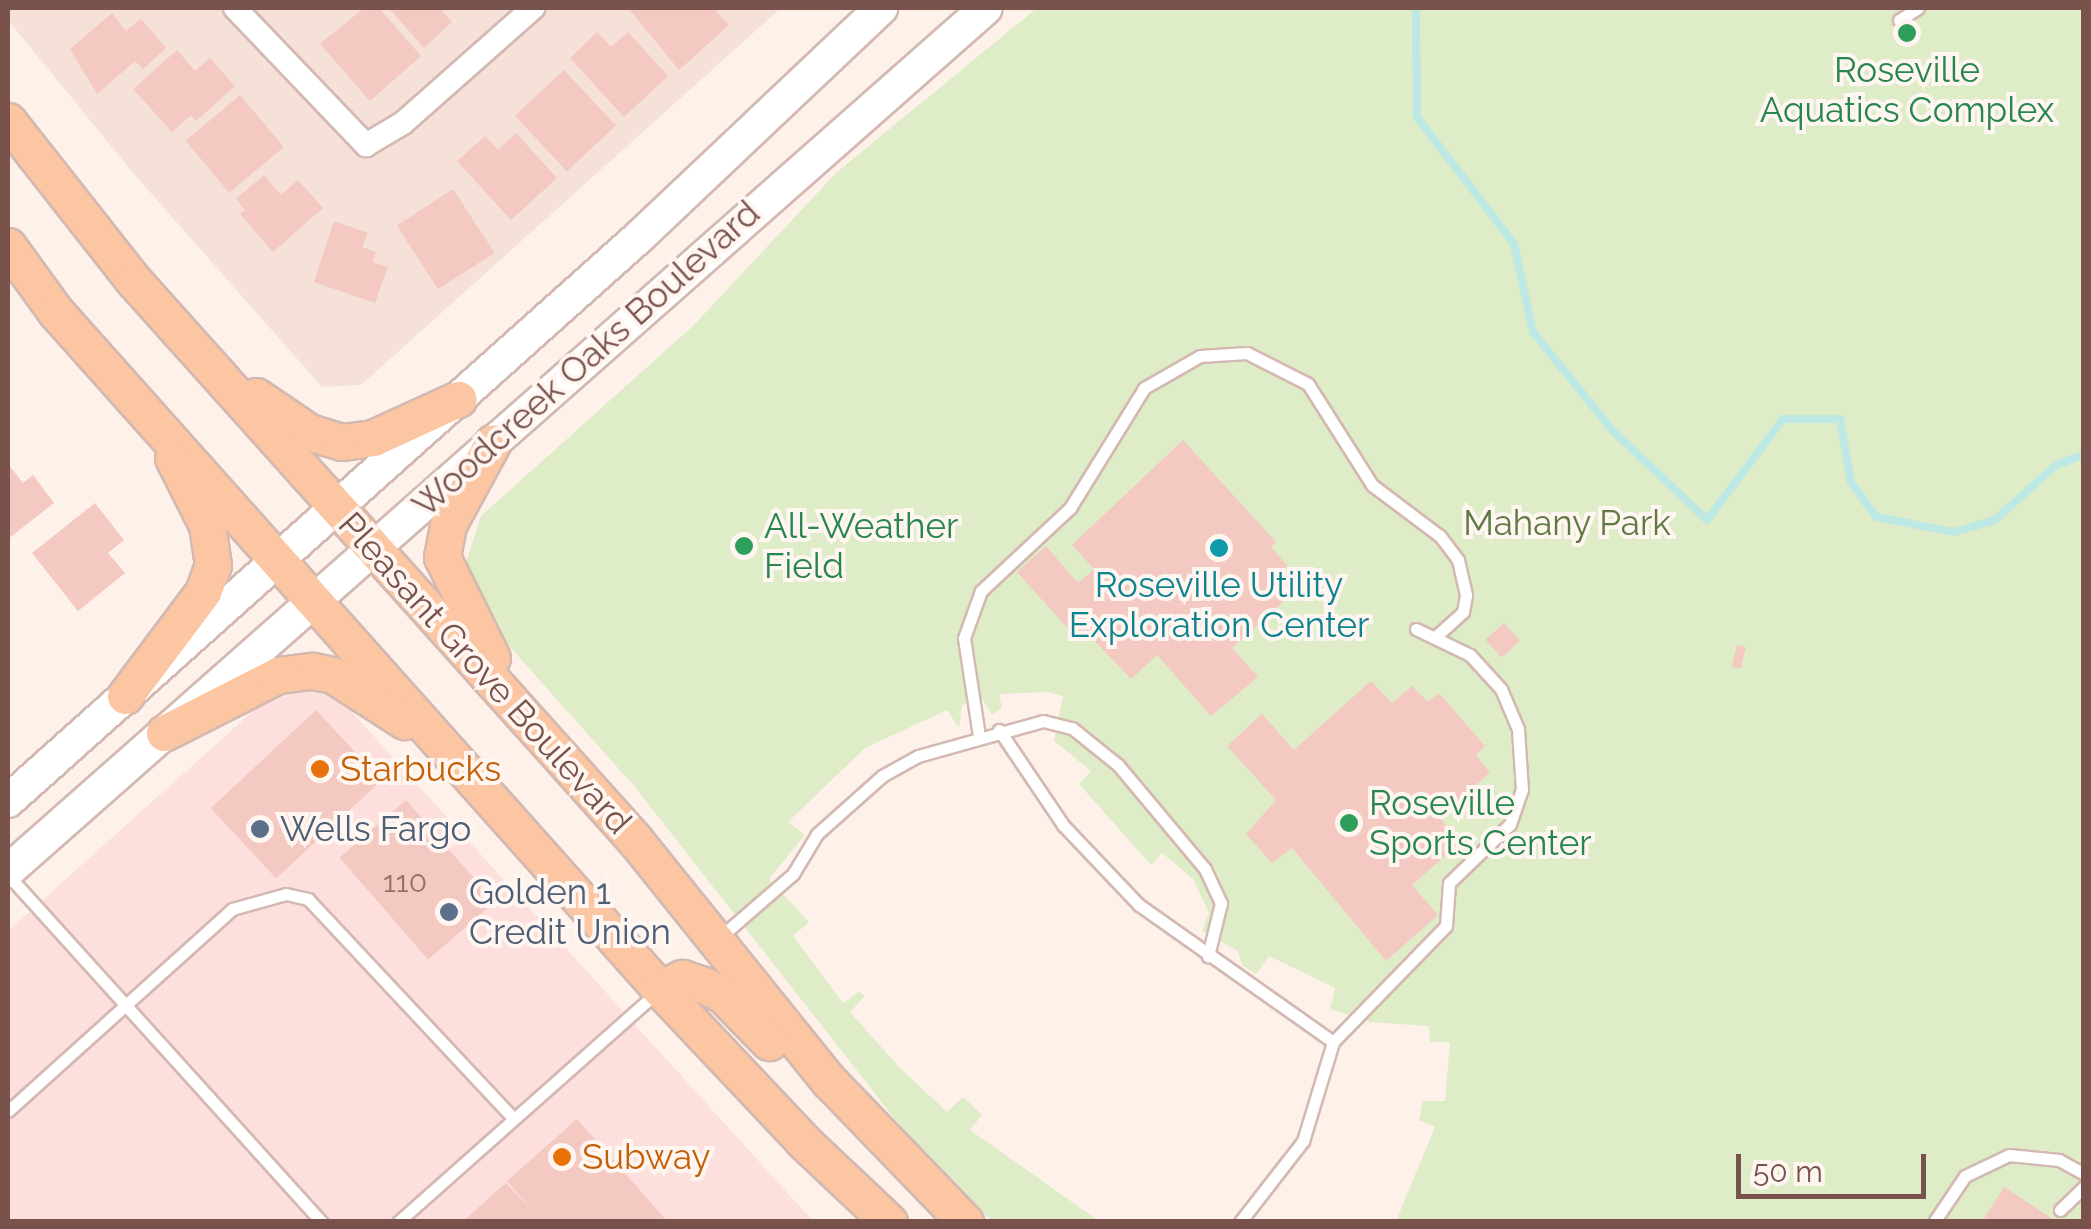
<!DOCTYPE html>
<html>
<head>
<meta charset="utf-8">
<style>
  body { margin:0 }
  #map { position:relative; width:2091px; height:1229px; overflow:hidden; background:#fdf1ea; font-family:Raleway,sans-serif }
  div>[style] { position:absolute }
  .residential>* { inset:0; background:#f5e1d8 }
  .commercial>* { inset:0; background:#fde0de }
  .green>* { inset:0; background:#deecc7 }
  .stream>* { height:8px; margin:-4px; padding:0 4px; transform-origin:4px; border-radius:4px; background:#bde8e4 }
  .building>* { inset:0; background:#f3c9c1; transform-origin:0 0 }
  .roads { filter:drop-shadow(2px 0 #d3b9b1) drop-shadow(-2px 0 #d3b9b1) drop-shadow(0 2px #d3b9b1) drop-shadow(0 -2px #d3b9b1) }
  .service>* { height:11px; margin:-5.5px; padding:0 5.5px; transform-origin:5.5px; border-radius:5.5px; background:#fff }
  .minor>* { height:22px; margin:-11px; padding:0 11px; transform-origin:11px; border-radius:11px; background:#fff }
  .secondary>* { height:32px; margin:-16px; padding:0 16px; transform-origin:16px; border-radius:16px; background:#fff }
  .primary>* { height:35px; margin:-17.5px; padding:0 17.5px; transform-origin:17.5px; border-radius:17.5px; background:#fcc6a2 }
  .dots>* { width:28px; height:28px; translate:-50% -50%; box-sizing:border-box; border:5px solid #fff6f1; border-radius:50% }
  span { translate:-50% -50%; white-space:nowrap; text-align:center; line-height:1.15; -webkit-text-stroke:8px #fff6f1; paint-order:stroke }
  .number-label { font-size:30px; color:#987069 }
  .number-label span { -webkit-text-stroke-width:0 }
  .leisure-label { font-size:35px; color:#27864d }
  .left { translate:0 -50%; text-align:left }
  .street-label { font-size:35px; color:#79524c }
  .park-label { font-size:35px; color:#5e7941 }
  .culture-label { font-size:35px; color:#0d838f }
  .food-label { font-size:35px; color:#c56008 }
  .service-label { font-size:35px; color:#4e5e75 }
  .frame { position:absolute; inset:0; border:10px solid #79524c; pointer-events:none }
  .scale { position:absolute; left:1736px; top:1154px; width:190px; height:45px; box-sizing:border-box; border:5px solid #79524c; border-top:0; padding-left:12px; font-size:30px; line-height:35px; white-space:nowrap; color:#79524c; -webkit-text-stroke:8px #fff6f1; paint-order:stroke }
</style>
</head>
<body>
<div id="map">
  <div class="residential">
    <div style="clip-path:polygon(8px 8px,781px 8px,361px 385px,322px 387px,134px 174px,8px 20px)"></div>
  </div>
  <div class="commercial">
    <div style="clip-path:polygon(312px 687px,341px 700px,813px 1221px,8px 1221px,8px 931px,261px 704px)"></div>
  </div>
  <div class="green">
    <div style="clip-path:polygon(1037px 8px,2083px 8px,2083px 1221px,1396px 1221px,1435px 1127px,1419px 1120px,1423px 1101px,1445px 1101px,1450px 1042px,1430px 1042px,1429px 1026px,1370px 1022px,1330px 1009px,1335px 988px,1269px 956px,1256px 974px,1242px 965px,1238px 951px,1202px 931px,1209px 913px,1193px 879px,1162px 853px,1151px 865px,1079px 784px,1091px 771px,1054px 741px,1063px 696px,1047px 692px,999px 694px,1002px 708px,992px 715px,982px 698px,962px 705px,959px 728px,947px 710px,865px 748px,788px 822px,805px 835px,769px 879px,809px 922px,793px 936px,843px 1003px,859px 992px,865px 996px,850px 1012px,900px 1068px,947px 1112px,963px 1097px,982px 1115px,970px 1130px,1099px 1221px,992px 1221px,920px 1151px,635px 787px,477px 610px,462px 575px,481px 516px,693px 326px,837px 172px)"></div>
  </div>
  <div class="stream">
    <div style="left:1416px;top:8px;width:109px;rotate:89.5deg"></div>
    <div style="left:1417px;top:117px;width:160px;rotate:52.6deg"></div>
    <div style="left:1514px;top:244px;width:90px;rotate:77.8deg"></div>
    <div style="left:1533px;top:332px;width:127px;rotate:51.1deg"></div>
    <div style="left:1613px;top:431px;width:129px;rotate:43.4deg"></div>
    <div style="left:1707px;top:520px;width:126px;rotate:-53deg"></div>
    <div style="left:1783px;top:419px;width:57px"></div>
    <div style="left:1840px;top:419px;width:64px;rotate:80.1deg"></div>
    <div style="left:1851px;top:482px;width:43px;rotate:54.5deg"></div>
    <div style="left:1876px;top:517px;width:79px;rotate:10.9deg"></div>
    <div style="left:1954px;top:532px;width:43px;rotate:-16.3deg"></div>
    <div style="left:1995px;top:520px;width:82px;rotate:-42deg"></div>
    <div style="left:2056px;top:465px;width:30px;rotate:-20deg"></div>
  </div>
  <div class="building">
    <div style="clip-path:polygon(364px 8px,379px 8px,421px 56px,370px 101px,320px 44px)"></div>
    <div style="clip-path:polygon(389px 8px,447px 8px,442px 11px,452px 22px,424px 48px)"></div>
    <div style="clip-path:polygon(628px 8px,713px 8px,729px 25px,679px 70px)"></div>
    <div style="clip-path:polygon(112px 13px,126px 31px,141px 19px,166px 48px,143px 69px,135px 61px,97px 94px,70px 49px)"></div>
    <div style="clip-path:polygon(597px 32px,611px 47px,628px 32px,668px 76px,624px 117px,570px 58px)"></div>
    <div style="clip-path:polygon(177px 50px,195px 71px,210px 58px,235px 86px,196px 121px,191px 115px,172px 132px,133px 89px)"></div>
    <div style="left:564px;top:70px;width:76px;height:67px;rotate:47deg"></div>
    <div style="left:240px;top:95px;width:68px;height:71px;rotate:50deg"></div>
    <div style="clip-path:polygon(516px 133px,557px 178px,511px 220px,457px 161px,485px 136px,498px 150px)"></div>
    <div style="clip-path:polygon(264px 175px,281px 195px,298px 180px,323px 208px,273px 252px,240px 214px,245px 210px,236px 199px)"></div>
    <div style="left:453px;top:189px;width:76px;height:67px;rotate:57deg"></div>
    <div style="clip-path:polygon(334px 221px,368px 233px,362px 247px,376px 252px,373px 262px,388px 267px,375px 303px,314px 282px)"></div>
    <div style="clip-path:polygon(1183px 440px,1276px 542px,1271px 547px,1303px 584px,1232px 648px,1258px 677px,1211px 716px,1157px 655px,1131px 679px,1088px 634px,1079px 641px,1017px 572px,1046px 546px,1078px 583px,1094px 569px,1072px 545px)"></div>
    <div style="clip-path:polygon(8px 464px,23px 483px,33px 475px,54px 503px,8px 539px)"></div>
    <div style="clip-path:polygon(95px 503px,124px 540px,108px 553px,125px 573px,78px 611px,32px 553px)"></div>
    <div style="left:1504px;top:623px;width:24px;height:25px;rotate:48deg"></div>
    <div style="left:1737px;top:645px;width:9px;height:22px;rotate:13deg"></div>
    <div style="clip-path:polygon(1371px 681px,1392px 703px,1412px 686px,1428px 702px,1439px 693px,1485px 746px,1476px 755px,1490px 773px,1439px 817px,1461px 842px,1412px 885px,1438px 915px,1386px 961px,1292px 848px,1272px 863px,1246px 834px,1276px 800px,1227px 746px,1262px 714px,1294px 750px)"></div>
    <div style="left:316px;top:710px;width:96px;height:144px;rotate:47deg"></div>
    <div style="left:406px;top:800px;width:135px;height:88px;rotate:49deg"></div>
    <div style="clip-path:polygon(577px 1119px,668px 1222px,462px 1222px,506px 1183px,535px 1213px,507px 1181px)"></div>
    <div style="clip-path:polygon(2004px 1187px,2057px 1222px,1982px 1222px)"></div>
  </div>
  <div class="roads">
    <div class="service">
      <div style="left:1899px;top:20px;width:22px;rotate:-32deg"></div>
      <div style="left:999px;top:730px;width:115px;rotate:56deg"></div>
      <div style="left:1063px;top:825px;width:110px;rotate:46.5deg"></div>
      <div style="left:1139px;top:905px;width:237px;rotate:35.2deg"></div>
      <div style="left:979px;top:736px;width:99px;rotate:-98.7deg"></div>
      <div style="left:964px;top:638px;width:50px;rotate:-70.1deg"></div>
      <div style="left:981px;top:591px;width:122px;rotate:-43deg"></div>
      <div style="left:1070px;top:508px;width:141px;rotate:-58.3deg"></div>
      <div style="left:1144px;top:388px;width:64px;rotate:-29.7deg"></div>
      <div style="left:1200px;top:356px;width:47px;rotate:-3.7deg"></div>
      <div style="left:1247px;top:353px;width:68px;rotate:26.9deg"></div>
      <div style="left:1308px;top:384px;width:120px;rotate:57.6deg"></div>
      <div style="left:1372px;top:485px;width:85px;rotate:36.9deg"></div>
      <div style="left:1440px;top:536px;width:30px;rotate:53deg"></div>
      <div style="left:1458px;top:560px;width:36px;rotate:77deg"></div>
      <div style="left:1466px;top:595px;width:17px;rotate:100deg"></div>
      <div style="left:1463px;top:612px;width:38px;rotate:138deg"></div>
      <div style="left:8px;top:875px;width:468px;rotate:47.9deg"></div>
      <div style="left:719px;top:938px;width:98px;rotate:-40.9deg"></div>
      <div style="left:793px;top:874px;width:47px;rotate:-59deg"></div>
      <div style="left:817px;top:834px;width:87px;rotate:-41.7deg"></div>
      <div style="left:882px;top:776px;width:41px;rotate:-29.1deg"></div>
      <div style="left:918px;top:756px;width:130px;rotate:-15.6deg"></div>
      <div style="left:1043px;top:721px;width:30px;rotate:14deg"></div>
      <div style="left:1072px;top:728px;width:59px;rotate:38.8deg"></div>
      <div style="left:1118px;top:765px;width:136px;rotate:50.1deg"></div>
      <div style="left:1205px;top:869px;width:38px;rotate:65deg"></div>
      <div style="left:1221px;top:903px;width:55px;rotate:103.8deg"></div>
      <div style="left:8px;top:1111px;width:302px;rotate:-42deg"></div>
      <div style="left:232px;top:909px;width:56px;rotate:-15.5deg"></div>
      <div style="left:286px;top:894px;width:23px;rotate:13deg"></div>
      <div style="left:308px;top:899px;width:300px;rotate:46.9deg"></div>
      <div style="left:2060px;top:1210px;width:33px;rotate:-44deg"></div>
      <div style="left:398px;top:1222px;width:346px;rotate:-41.6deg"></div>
      <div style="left:1240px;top:1222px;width:103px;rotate:-52.1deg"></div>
      <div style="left:1303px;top:1141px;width:103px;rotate:-73.1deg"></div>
      <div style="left:1333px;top:1042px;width:162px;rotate:-45.8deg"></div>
      <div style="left:1446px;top:926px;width:43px;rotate:-86deg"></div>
      <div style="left:1449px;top:883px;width:85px;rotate:-44deg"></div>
      <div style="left:1510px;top:824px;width:36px;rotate:-71deg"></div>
      <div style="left:1522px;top:790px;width:61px;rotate:-93.8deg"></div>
      <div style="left:1518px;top:729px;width:43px;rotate:-113deg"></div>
      <div style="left:1501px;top:689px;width:46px;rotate:-132.4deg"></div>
      <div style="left:1470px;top:655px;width:60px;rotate:-154.3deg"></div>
      <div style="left:1934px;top:1222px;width:55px;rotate:-56deg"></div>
      <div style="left:1965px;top:1176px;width:49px;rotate:-25.5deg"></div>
      <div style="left:2009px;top:1155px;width:50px;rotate:5.7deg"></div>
      <div style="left:2059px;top:1160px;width:29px;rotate:29deg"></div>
    </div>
    <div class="minor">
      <div style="left:235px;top:8px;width:190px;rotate:46.3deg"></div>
      <div style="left:366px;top:145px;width:43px;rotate:-30.7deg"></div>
      <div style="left:403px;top:123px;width:174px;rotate:-41.5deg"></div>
    </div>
    <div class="secondary">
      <div style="left:8px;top:801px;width:845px;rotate:-41.79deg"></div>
      <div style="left:638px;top:238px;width:335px;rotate:-43.4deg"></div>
      <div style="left:8px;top:871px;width:1304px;rotate:-41.43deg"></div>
    </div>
    <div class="primary">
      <div style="left:8px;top:121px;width:204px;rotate:51.8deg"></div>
      <div style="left:134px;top:281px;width:751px;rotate:48.13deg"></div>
      <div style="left:635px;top:840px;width:309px;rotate:51.2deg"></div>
      <div style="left:829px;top:1081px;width:196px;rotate:46deg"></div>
      <div style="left:8px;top:246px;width:80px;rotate:54.1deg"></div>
      <div style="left:55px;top:311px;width:909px;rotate:48.26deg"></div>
      <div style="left:660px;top:989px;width:209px;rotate:46.7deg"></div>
      <div style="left:803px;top:1141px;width:118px;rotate:43.3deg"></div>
      <div style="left:256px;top:396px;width:64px;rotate:34.2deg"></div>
      <div style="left:309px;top:432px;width:34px;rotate:17deg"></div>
      <div style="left:342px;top:442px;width:31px;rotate:-7deg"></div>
      <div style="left:373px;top:438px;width:94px;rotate:-24.6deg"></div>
      <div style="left:492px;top:658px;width:113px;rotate:-116.3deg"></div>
      <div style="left:442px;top:557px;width:33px;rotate:-79deg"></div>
      <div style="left:448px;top:525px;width:94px;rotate:-61.5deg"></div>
      <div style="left:125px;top:696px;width:130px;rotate:-53.1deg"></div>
      <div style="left:203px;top:592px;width:29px;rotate:-70deg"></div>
      <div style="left:213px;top:565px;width:40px;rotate:-98.5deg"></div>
      <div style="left:207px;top:525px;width:75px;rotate:-116.9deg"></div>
      <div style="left:164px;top:733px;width:128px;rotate:-27deg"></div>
      <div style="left:278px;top:675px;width:35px;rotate:-7deg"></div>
      <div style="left:313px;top:671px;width:20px;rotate:11deg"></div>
      <div style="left:333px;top:675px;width:85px;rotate:32.9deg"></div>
      <div style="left:660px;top:989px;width:25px;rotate:-27deg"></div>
      <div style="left:682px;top:978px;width:23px;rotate:18deg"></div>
      <div style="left:704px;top:985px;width:21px;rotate:28deg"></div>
      <div style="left:723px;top:995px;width:66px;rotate:45.6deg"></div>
    </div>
  </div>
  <div class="dots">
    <div style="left:1907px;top:33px;background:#2e9e5b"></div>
    <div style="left:744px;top:546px;background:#2e9e5b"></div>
    <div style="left:1219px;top:548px;background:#0f9aa8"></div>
    <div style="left:320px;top:769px;background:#e8710a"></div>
    <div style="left:1349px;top:823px;background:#2e9e5b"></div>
    <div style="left:260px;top:829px;background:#5c6f8a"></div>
    <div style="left:449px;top:912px;background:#5c6f8a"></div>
    <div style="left:562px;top:1157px;background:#e8710a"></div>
  </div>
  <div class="number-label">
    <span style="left:405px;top:882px">110</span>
  </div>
  <div class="leisure-label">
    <span style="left:1907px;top:90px">Roseville<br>Aquatics Complex</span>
    <span class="left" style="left:764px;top:546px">All-Weather<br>Field</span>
    <span class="left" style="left:1369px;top:823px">Roseville<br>Sports Center</span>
  </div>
  <div class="street-label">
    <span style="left:586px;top:359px;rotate:-42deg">Woodcreek Oaks Boulevard</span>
    <span style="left:485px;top:673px;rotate:48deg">Pleasant Grove Boulevard</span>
  </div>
  <div class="park-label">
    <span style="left:1567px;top:523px">Mahany Park</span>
  </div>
  <div class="culture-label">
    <span style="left:1219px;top:605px">Roseville Utility<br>Exploration Center</span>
  </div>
  <div class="food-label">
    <span class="left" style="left:340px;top:769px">Starbucks</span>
    <span class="left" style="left:582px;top:1157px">Subway</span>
  </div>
  <div class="service-label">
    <span class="left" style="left:280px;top:829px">Wells Fargo</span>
    <span class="left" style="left:469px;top:912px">Golden 1<br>Credit Union</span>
  </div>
  <div class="frame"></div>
  <div class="scale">50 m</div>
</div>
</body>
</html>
